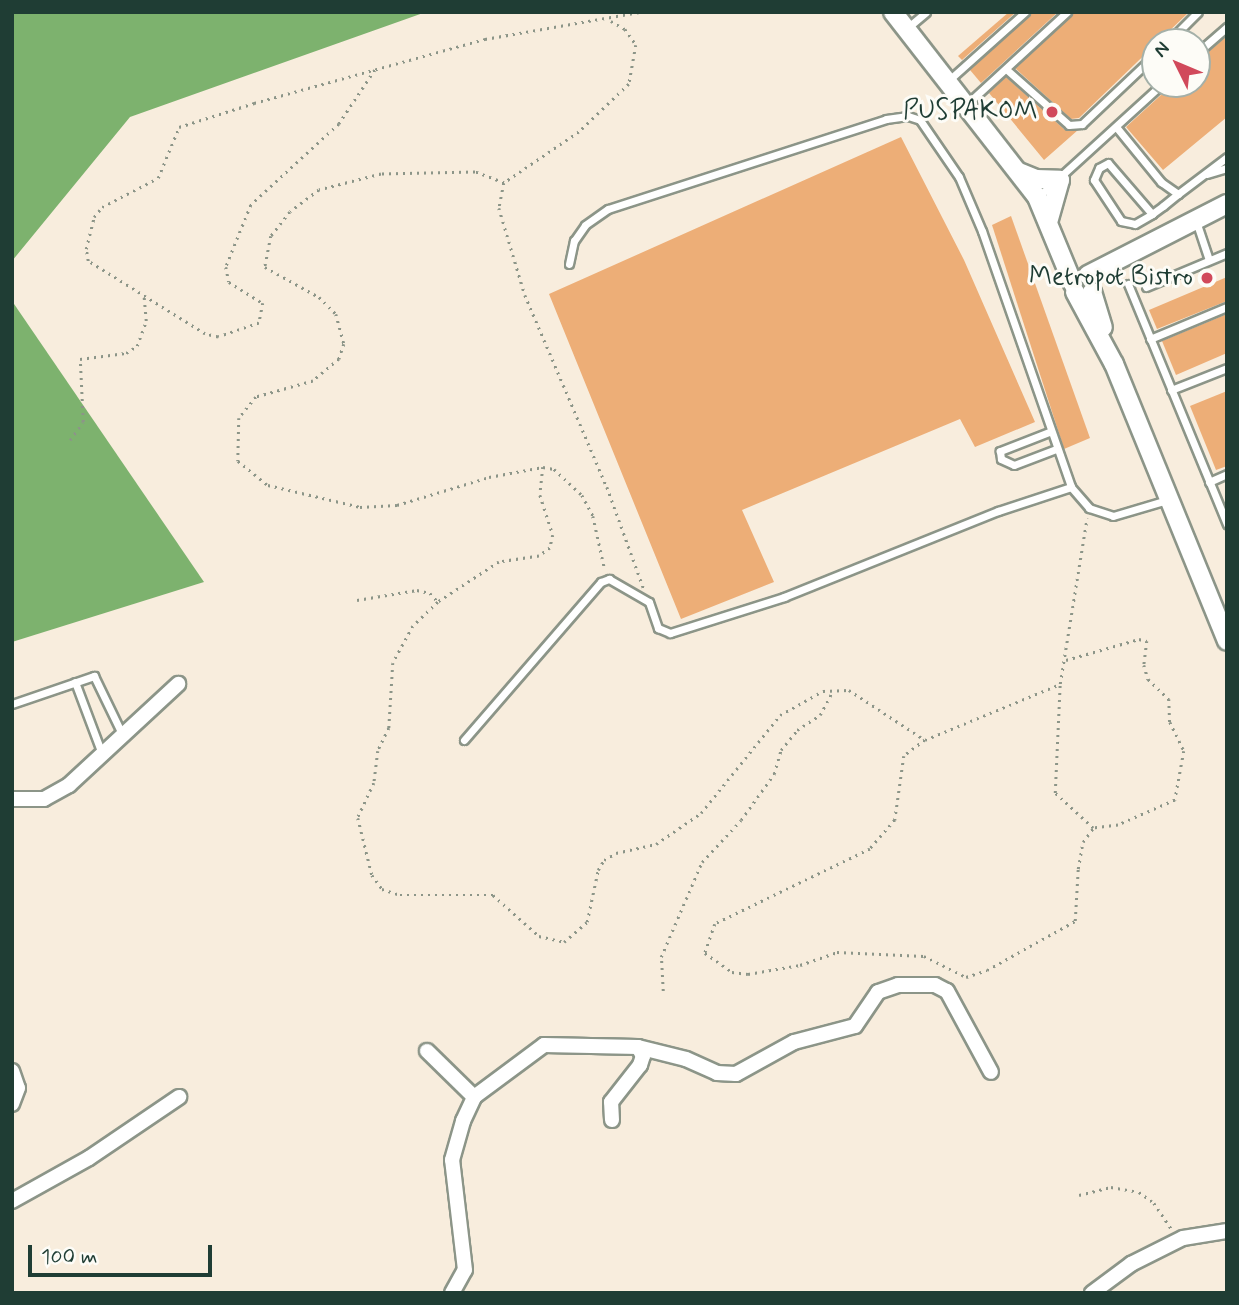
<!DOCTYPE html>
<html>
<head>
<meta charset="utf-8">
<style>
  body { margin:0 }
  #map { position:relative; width:1239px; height:1305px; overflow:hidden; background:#f8eddd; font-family:Mynerve,sans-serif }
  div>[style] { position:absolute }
  .forest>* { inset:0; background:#7db26e }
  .building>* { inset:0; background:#edae77 }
  .path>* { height:2.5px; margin-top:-1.25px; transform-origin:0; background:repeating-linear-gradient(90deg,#8c9588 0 2px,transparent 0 7px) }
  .roads { filter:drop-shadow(2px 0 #8c9588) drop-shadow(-2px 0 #8c9588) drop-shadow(0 2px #8c9588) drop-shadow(0 -2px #8c9588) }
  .service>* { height:7px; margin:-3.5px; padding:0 3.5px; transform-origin:3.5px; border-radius:3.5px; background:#fff }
  .minor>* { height:14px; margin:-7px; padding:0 7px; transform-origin:7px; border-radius:7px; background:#fff }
  .tertiary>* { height:18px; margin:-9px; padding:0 9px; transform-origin:9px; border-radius:9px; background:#fff }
  .dots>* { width:19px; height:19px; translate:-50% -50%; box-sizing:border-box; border:4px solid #fdfcf7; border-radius:50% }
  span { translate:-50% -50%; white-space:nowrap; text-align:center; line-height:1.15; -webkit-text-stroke:6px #fdfcf7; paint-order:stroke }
  .poi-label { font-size:26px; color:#1f3d34 }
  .right { translate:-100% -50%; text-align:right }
  .frame { position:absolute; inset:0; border:14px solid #1f3d34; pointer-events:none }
  .north { position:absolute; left:1141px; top:28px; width:70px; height:70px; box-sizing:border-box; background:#fdfcf7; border:2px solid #a4b0a9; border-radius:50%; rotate:313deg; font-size:19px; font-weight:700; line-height:28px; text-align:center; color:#1f3d34 }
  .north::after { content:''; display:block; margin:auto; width:24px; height:32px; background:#d1495b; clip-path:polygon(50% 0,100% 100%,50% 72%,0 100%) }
  .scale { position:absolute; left:28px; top:1245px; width:184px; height:32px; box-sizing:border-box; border:4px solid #1f3d34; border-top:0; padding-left:9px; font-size:21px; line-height:24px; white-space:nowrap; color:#1f3d34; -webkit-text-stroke:5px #fdfcf7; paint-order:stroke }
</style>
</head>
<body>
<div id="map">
  <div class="forest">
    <div style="clip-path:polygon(12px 12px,426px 12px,130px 117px,12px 261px)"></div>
    <div style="clip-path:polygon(12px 301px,204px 582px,12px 642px)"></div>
  </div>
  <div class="building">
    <div style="clip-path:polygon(1009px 12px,1016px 12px,962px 60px,958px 56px)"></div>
    <div style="clip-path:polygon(1031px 12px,1058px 12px,981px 83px,970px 70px)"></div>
    <div style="clip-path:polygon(1073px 12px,1189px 12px,1079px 118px,1071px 119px,1015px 68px)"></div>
    <div style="clip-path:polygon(1227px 36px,1227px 117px,1163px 170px,1126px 127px,1173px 84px,1197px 84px,1197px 62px)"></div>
    <div style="clip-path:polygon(1006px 77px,1065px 130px,1078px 130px,1044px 160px,989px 93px)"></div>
    <div style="clip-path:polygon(901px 137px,964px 260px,1035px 422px,975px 447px,960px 419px,742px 510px,774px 582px,681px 619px,549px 294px)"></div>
    <div style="clip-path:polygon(1011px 216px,1090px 438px,1064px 449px,992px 225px)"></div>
    <div style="clip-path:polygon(1227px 277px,1227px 301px,1157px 329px,1149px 310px)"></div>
    <div style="clip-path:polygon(1227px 314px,1227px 353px,1176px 375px,1162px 341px)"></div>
    <div style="clip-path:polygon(1227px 391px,1227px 466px,1216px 470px,1190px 406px)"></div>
  </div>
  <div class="path">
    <div style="left:611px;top:21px;width:16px;rotate:30deg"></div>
    <div style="left:625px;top:29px;width:19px;rotate:55deg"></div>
    <div style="left:636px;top:45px;width:40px;rotate:100deg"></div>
    <div style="left:629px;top:84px;width:69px;rotate:136.2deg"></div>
    <div style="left:579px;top:132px;width:91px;rotate:145.8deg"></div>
    <div style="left:504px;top:183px;width:25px;rotate:101deg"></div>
    <div style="left:499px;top:208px;width:91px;rotate:73.4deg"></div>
    <div style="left:525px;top:295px;width:209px;rotate:66.9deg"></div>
    <div style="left:607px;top:487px;width:109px;rotate:70.1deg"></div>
    <div style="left:375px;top:70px;width:65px;rotate:123.7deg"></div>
    <div style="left:339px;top:124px;width:120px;rotate:137.4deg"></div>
    <div style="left:251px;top:205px;width:67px;rotate:112deg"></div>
    <div style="left:226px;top:267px;width:15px;rotate:79deg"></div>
    <div style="left:229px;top:282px;width:40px;rotate:32deg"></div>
    <div style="left:263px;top:303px;width:20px;rotate:101deg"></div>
    <div style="left:259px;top:323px;width:43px;rotate:161.1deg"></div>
    <div style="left:218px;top:337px;width:13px;rotate:-167deg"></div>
    <div style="left:205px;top:334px;width:138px;rotate:-148deg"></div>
    <div style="left:88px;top:261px;width:12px;rotate:-99deg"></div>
    <div style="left:86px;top:249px;width:33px;rotate:-76deg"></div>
    <div style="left:94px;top:217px;width:13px;rotate:-51deg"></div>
    <div style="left:102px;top:207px;width:63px;rotate:-27.4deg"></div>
    <div style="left:158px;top:178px;width:55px;rotate:-67.6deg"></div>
    <div style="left:179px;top:127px;width:79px;rotate:-17.7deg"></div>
    <div style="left:254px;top:103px;width:240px;rotate:-15.5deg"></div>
    <div style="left:485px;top:39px;width:157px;rotate:-9.9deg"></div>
    <div style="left:504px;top:183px;width:31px;rotate:-159deg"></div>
    <div style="left:475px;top:172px;width:94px;rotate:178.8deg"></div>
    <div style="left:381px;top:174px;width:64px;rotate:165.5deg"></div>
    <div style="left:319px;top:190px;width:36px;rotate:143deg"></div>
    <div style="left:290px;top:212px;width:31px;rotate:128deg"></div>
    <div style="left:271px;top:236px;width:32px;rotate:101deg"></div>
    <div style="left:265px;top:267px;width:62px;rotate:29.1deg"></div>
    <div style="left:319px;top:297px;width:24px;rotate:45deg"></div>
    <div style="left:336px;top:314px;width:31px;rotate:75deg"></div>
    <div style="left:344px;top:344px;width:16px;rotate:108deg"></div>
    <div style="left:339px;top:359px;width:34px;rotate:140deg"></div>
    <div style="left:313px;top:381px;width:59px;rotate:164.3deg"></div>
    <div style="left:256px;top:397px;width:27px;rotate:129deg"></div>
    <div style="left:239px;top:418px;width:43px;rotate:91.3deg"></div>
    <div style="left:238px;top:461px;width:38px;rotate:39deg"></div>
    <div style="left:268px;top:485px;width:95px;rotate:13.4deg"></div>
    <div style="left:360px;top:507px;width:37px;rotate:-3deg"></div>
    <div style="left:397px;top:505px;width:96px;rotate:-16.9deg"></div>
    <div style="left:489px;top:477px;width:55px;rotate:-10.5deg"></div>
    <div style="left:543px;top:467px;width:11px;rotate:10deg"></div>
    <div style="left:554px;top:469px;width:38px;rotate:43deg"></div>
    <div style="left:582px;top:495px;width:24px;rotate:62deg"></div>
    <div style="left:593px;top:516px;width:55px;rotate:77.5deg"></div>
    <div style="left:70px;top:440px;width:22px;rotate:-54deg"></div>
    <div style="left:83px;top:422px;width:63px;rotate:-92.7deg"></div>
    <div style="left:80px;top:359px;width:46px;rotate:-7.4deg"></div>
    <div style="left:126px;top:353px;width:13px;rotate:-32deg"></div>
    <div style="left:137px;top:346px;width:27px;rotate:-70deg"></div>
    <div style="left:146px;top:321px;width:24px;rotate:-95deg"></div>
    <div style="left:543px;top:467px;width:28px;rotate:96deg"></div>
    <div style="left:540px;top:495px;width:42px;rotate:72deg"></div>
    <div style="left:553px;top:535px;width:13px;rotate:103deg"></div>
    <div style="left:550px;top:548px;width:14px;rotate:144deg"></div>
    <div style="left:539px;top:556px;width:40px;rotate:171.5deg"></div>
    <div style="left:499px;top:562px;width:73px;rotate:146.7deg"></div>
    <div style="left:438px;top:602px;width:35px;rotate:136deg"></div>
    <div style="left:413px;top:626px;width:42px;rotate:118.4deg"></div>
    <div style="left:393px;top:663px;width:65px;rotate:93.5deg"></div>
    <div style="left:389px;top:728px;width:25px;rotate:116deg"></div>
    <div style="left:378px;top:751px;width:32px;rotate:97deg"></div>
    <div style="left:374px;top:783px;width:38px;rotate:115deg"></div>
    <div style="left:358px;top:818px;width:59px;rotate:76.2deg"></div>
    <div style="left:372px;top:875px;width:17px;rotate:54deg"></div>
    <div style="left:382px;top:889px;width:19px;rotate:18deg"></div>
    <div style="left:400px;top:895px;width:93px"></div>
    <div style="left:493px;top:895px;width:62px;rotate:41.7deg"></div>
    <div style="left:539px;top:936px;width:26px;rotate:13deg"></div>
    <div style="left:564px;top:942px;width:30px;rotate:-41deg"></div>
    <div style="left:587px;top:922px;width:53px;rotate:-78.1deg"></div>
    <div style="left:598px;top:870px;width:12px;rotate:-59deg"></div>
    <div style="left:604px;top:860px;width:14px;rotate:-30deg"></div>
    <div style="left:616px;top:853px;width:41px;rotate:-12.7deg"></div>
    <div style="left:656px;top:844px;width:55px;rotate:-34.6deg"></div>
    <div style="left:701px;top:813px;width:126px;rotate:-51.1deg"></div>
    <div style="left:780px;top:715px;width:49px;rotate:-29.2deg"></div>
    <div style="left:823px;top:691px;width:26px;rotate:-2deg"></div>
    <div style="left:849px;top:690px;width:91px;rotate:33.3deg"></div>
    <div style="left:925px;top:740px;width:26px;rotate:143deg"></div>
    <div style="left:904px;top:756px;width:65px;rotate:98deg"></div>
    <div style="left:895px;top:820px;width:38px;rotate:131deg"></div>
    <div style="left:870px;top:849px;width:172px;rotate:154.2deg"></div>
    <div style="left:715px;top:924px;width:31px;rotate:109deg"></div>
    <div style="left:705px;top:953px;width:33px;rotate:35deg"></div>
    <div style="left:732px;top:972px;width:16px;rotate:7deg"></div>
    <div style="left:748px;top:974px;width:53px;rotate:-9.8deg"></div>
    <div style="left:800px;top:965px;width:39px;rotate:-19deg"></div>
    <div style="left:837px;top:952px;width:87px;rotate:2.6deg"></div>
    <div style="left:924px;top:956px;width:47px;rotate:26.6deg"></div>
    <div style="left:966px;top:977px;width:22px;rotate:-18deg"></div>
    <div style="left:987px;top:970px;width:101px;rotate:-29.1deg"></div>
    <div style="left:1075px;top:921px;width:52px;rotate:-86.7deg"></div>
    <div style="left:1078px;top:869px;width:27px;rotate:-80deg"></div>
    <div style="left:1083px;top:842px;width:17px;rotate:-54deg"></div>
    <div style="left:357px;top:600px;width:61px;rotate:-9.5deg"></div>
    <div style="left:417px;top:590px;width:13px;rotate:13deg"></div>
    <div style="left:430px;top:593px;width:12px;rotate:48deg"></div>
    <div style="left:1066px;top:660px;width:76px;rotate:-16deg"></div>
    <div style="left:1139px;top:639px;width:8px;rotate:14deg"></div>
    <div style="left:1147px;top:641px;width:24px;rotate:97deg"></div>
    <div style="left:1144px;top:665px;width:15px;rotate:74deg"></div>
    <div style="left:1148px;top:679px;width:29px;rotate:44deg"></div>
    <div style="left:1169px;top:699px;width:23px;rotate:88deg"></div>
    <div style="left:1170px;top:722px;width:32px;rotate:64deg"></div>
    <div style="left:1184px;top:751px;width:50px;rotate:100.4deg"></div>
    <div style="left:1175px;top:800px;width:62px;rotate:156.3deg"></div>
    <div style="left:1118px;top:825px;width:25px;rotate:173deg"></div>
    <div style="left:1093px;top:828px;width:52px;rotate:-137.4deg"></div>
    <div style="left:1055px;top:793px;width:109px;rotate:-87.4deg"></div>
    <div style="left:1060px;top:684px;width:168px;rotate:-80.8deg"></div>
    <div style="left:925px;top:740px;width:146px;rotate:-22.5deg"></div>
    <div style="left:663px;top:991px;width:34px;rotate:-93deg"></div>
    <div style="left:661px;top:957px;width:103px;rotate:-66.7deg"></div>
    <div style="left:702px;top:862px;width:57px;rotate:-47.1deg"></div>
    <div style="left:741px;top:820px;width:57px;rotate:-54.3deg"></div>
    <div style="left:774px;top:774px;width:25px;rotate:-74deg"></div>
    <div style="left:781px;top:750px;width:26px;rotate:-51deg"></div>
    <div style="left:797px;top:730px;width:27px;rotate:-33deg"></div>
    <div style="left:820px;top:715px;width:26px;rotate:-62deg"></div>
    <div style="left:1079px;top:1195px;width:33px;rotate:-14deg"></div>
    <div style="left:1111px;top:1187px;width:28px;rotate:10deg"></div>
    <div style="left:1139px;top:1192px;width:19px;rotate:36deg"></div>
    <div style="left:1154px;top:1203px;width:32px;rotate:56deg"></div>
  </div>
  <div class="roads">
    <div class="service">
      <div style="left:906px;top:29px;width:26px;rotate:-40deg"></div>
      <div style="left:1168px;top:42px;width:42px;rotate:-45deg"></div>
      <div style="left:1197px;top:53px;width:40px;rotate:-41deg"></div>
      <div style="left:1006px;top:69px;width:84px;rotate:41.6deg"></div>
      <div style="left:1069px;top:125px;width:13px;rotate:-4deg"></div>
      <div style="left:1082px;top:124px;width:100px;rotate:-43.4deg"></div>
      <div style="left:949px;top:80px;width:102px;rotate:-41.8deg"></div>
      <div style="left:967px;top:104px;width:136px;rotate:-42.6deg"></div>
      <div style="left:1117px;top:128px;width:70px;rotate:50.8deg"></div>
      <div style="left:1161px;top:182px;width:21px;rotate:35deg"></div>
      <div style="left:1178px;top:194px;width:61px;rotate:-37.1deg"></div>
      <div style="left:1207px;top:174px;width:21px;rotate:-17deg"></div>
      <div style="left:1039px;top:196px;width:166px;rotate:-42.3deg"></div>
      <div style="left:1152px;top:214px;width:67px;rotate:-130.8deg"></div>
      <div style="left:1108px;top:163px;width:10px;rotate:151deg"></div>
      <div style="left:1099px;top:168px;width:13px;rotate:113deg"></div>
      <div style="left:1094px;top:180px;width:49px;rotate:56.6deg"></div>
      <div style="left:1121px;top:221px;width:14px;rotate:12deg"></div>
      <div style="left:1135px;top:224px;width:20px;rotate:-30deg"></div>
      <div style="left:1152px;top:214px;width:14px;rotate:-36deg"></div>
      <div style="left:1163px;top:206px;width:19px;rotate:-39deg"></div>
      <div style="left:1196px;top:221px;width:41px;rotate:71.6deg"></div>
      <div style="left:569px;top:264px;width:24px;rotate:-78deg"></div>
      <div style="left:574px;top:241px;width:19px;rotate:-55deg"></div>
      <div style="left:585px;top:225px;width:28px;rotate:-35deg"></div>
      <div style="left:608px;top:209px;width:292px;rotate:-17.9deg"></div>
      <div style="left:886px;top:119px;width:22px;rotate:-8deg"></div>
      <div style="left:908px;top:116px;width:13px;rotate:18deg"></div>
      <div style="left:920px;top:120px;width:69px;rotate:55.6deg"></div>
      <div style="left:959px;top:177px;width:59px;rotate:66.9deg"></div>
      <div style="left:982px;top:231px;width:271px;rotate:70.8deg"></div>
      <div style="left:1071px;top:487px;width:28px;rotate:49deg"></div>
      <div style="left:1089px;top:508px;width:25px;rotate:18deg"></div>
      <div style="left:1113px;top:516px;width:56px;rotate:-16.5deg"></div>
      <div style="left:1128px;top:284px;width:260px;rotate:67.6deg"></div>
      <div style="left:1146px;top:287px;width:88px;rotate:-22.8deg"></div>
      <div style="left:1150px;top:339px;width:83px;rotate:-22.6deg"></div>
      <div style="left:1171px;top:390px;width:60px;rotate:-21.4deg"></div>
      <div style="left:1049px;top:432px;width:53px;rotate:158.8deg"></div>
      <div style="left:1000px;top:451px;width:8px;rotate:83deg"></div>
      <div style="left:1001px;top:459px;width:14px;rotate:25deg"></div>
      <div style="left:1014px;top:465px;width:45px;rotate:-20.9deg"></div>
      <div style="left:1209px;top:482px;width:20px;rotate:-24deg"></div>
      <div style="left:75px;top:682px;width:77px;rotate:69.4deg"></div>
      <div style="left:12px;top:704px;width:87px;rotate:-18.9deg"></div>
      <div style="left:94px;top:676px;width:67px;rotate:64.2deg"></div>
      <div style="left:464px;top:740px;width:209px;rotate:-49.1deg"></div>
      <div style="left:601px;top:582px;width:9px;rotate:-21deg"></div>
      <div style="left:609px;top:579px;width:46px;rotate:29.9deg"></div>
      <div style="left:649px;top:602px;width:28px;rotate:71deg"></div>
      <div style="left:658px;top:628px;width:13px;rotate:23deg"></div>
      <div style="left:670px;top:633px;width:120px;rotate:-17.5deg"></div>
      <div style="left:784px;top:597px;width:231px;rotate:-21.9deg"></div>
      <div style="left:998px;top:511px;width:77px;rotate:-18.2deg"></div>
    </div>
    <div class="minor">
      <div style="left:12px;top:799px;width:32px"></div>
      <div style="left:44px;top:799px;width:29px;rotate:-29deg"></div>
      <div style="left:69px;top:785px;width:149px;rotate:-42.8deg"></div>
      <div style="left:427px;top:1051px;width:66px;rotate:44.4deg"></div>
      <div style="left:12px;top:1071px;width:18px;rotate:71deg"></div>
      <div style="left:18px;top:1088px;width:17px;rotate:111deg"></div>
      <div style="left:612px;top:1120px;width:18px;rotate:-93deg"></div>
      <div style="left:611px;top:1102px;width:47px;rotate:-51.9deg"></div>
      <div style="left:640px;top:1065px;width:9px;rotate:-72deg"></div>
      <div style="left:643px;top:1056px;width:10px;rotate:-119deg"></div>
      <div style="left:12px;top:1201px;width:88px;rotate:-29.2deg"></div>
      <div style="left:89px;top:1158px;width:109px;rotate:-34.1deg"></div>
      <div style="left:452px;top:1293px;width:26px;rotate:-61deg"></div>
      <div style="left:465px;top:1270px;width:111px;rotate:-96.7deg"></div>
      <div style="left:452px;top:1160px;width:41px;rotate:-74.2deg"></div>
      <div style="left:463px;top:1121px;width:26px;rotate:-65deg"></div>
      <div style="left:474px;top:1097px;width:87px;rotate:-36.6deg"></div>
      <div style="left:544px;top:1045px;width:94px;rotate:1.2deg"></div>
      <div style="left:638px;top:1047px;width:49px;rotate:14deg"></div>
      <div style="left:686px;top:1059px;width:34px;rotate:24deg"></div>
      <div style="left:717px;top:1073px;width:19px;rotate:3deg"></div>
      <div style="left:736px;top:1074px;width:66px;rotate:-28.9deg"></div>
      <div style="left:794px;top:1042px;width:63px;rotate:-14.7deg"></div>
      <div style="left:855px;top:1026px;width:41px;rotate:-55.9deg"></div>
      <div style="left:878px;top:992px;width:21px;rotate:-19deg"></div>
      <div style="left:898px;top:985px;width:37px"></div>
      <div style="left:935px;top:985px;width:13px;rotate:27deg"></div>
      <div style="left:947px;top:991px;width:92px;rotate:61.5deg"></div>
      <div style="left:1092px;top:1293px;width:49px;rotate:-36.6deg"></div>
      <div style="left:1131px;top:1264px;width:58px;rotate:-26.6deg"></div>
      <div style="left:1183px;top:1238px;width:45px;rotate:-9deg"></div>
    </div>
    <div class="tertiary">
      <div style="left:893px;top:12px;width:234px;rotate:52.1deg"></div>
      <div style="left:1037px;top:197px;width:94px;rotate:67.5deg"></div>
      <div style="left:1019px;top:172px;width:18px;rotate:22deg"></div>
      <div style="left:1036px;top:179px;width:24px;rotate:2deg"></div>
      <div style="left:1060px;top:180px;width:41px;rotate:105.8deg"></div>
      <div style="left:1088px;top:275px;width:156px;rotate:-27.1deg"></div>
      <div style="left:1075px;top:292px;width:82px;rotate:61.6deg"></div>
      <div style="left:1114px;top:364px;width:299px;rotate:67.8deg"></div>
      <div style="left:1092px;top:292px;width:37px;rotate:73deg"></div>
    </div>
  </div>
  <div class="dots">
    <div style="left:1052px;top:112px;background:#d1495b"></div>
    <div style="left:1207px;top:278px;background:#d1495b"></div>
  </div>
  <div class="poi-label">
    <span class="right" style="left:1038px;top:112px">PUSPAKOM</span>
    <span class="right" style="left:1193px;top:278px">Metropot Bistro</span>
  </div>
  <div class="frame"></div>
  <div class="north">N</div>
  <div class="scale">100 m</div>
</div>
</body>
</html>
